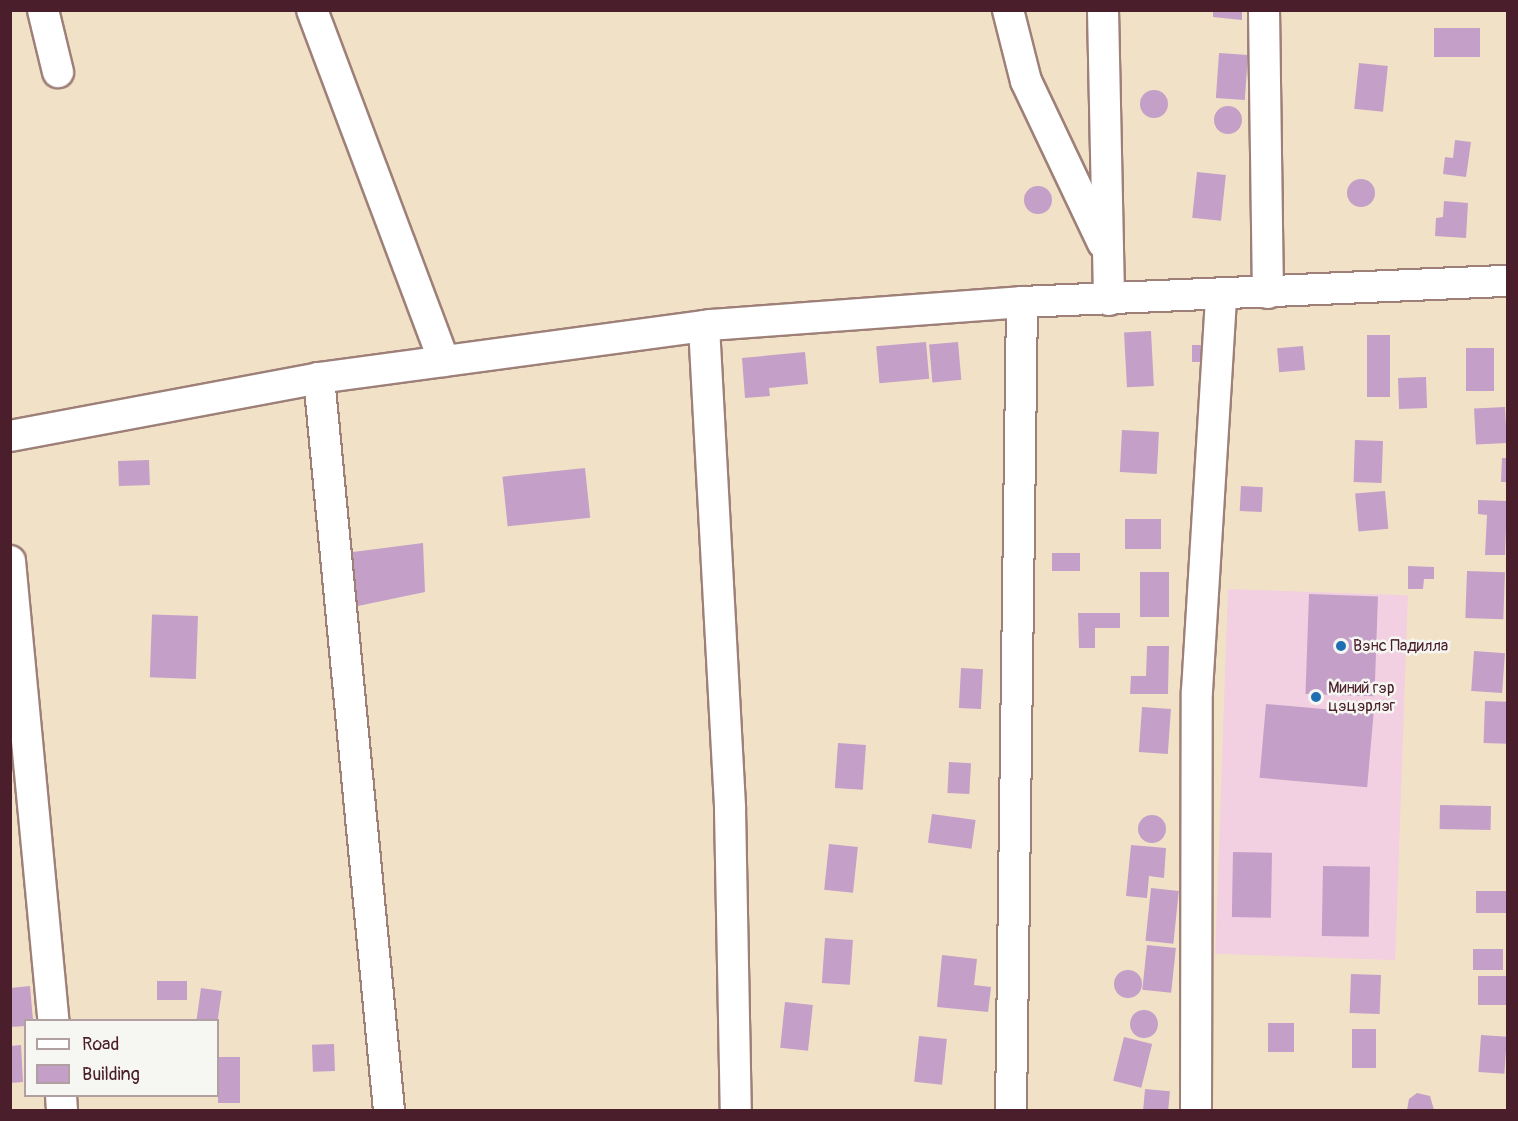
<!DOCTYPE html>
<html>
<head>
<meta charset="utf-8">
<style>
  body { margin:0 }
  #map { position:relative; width:1518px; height:1121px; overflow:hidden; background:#f1e2c7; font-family:Pangolin,sans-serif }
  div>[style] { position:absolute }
  .built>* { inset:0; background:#f2cfe1; transform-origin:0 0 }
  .building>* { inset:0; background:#c49fc8; transform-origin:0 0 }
  .round { border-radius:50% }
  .roads { filter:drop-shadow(2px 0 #9e8079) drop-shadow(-2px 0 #9e8079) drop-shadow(0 2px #9e8079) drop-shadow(0 -2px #9e8079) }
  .minor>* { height:30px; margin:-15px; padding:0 15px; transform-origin:15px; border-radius:15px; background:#fff }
  .dots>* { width:16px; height:16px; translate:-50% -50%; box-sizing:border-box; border:3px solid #f6f6f2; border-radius:50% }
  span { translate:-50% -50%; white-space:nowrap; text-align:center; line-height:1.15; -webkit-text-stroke:5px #f6f6f2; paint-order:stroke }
  .poi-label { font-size:16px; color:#4a1f2b }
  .left { translate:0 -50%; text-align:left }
  .frame { position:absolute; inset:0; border:12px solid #4a1f2b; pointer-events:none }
  .legend { position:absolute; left:24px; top:1019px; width:195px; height:78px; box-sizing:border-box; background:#f6f6f2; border:2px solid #b1a0a2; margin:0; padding:8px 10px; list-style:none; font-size:18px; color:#4a1f2b }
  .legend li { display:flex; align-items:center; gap:12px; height:30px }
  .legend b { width:30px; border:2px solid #b1a0a2 }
</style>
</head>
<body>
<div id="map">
  <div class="built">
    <div style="left:1228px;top:589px;width:180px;height:365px;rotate:2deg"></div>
  </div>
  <div class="building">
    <div style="clip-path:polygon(1213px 10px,1242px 10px,1242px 20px,1213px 17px)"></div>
    <div style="left:1434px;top:28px;width:46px;height:29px"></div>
    <div style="left:1219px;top:53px;width:29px;height:45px;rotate:4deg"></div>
    <div style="left:1359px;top:63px;width:29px;height:46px;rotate:6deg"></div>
    <div class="round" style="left:1140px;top:90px;width:28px;height:28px"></div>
    <div class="round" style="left:1214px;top:106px;width:28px;height:28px"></div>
    <div style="clip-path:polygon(1455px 140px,1471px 142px,1466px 177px,1443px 174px,1445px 157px,1453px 158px)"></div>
    <div style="left:1197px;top:172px;width:29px;height:46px;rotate:6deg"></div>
    <div class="round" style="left:1347px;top:179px;width:28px;height:28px"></div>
    <div class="round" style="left:1024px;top:186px;width:28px;height:28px"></div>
    <div style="clip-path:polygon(1444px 201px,1468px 203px,1466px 238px,1435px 236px,1436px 218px,1443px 217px)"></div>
    <div style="left:1151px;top:331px;width:55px;height:27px;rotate:87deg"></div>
    <div style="left:1367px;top:335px;width:23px;height:62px"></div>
    <div style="left:926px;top:342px;width:37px;height:50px;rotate:85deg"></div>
    <div style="left:958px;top:342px;width:38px;height:29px;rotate:85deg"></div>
    <div style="left:1192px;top:345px;width:16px;height:17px"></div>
    <div style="left:1303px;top:346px;width:24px;height:26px;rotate:85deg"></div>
    <div style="left:1466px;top:348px;width:28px;height:43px"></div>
    <div style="clip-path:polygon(805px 352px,808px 384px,769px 388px,770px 396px,745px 398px,742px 358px)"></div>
    <div style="left:1426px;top:377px;width:31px;height:28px;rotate:88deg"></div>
    <div style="left:1505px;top:407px;width:36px;height:31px;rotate:87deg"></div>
    <div style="left:1122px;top:430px;width:37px;height:42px;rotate:3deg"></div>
    <div style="left:1355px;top:440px;width:28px;height:42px;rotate:2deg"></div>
    <div style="clip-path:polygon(1502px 458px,1508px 458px,1508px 482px,1501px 482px)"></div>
    <div style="left:149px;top:460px;width:25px;height:31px;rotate:88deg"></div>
    <div style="left:585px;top:468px;width:50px;height:83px;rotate:84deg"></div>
    <div style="left:1241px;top:486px;width:22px;height:25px;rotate:3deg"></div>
    <div style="left:1385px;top:491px;width:38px;height:30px;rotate:85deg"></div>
    <div style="clip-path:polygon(1478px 500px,1507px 501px,1505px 555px,1485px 555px,1487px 515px,1478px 514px)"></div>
    <div style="left:1125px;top:519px;width:36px;height:30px"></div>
    <div style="clip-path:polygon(423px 543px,425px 592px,353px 607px,353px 552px)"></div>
    <div style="left:1052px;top:553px;width:28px;height:18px"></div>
    <div style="clip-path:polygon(1408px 566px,1434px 567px,1434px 579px,1424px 579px,1423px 589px,1408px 589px)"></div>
    <div style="left:1467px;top:571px;width:38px;height:47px;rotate:2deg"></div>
    <div style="left:1140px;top:572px;width:29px;height:45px"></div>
    <div style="left:1309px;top:594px;width:69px;height:100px;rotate:2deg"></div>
    <div style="clip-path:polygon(1078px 613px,1120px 613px,1120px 628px,1095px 628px,1095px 648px,1079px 648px)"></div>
    <div style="left:198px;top:616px;width:63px;height:46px;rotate:92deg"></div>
    <div style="clip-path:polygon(1147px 646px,1169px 646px,1168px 694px,1130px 694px,1131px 676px,1146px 676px)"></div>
    <div style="left:1474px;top:651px;width:31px;height:40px;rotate:4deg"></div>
    <div style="left:961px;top:668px;width:22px;height:40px;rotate:3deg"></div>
    <div style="left:1485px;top:701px;width:23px;height:42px;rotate:2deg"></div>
    <div style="left:1266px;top:704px;width:108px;height:74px;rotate:5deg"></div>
    <div style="left:1142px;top:707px;width:29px;height:45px;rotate:4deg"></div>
    <div style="left:838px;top:743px;width:28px;height:45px;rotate:4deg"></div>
    <div style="left:949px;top:762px;width:22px;height:31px;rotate:3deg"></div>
    <div style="left:1440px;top:805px;width:51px;height:24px;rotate:1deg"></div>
    <div style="left:932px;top:814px;width:44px;height:29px;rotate:8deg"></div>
    <div class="round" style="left:1138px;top:815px;width:28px;height:28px"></div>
    <div style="left:829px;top:844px;width:29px;height:46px;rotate:6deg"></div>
    <div style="clip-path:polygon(1131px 845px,1166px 848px,1164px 878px,1149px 876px,1147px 898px,1126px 896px)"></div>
    <div style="left:1233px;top:852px;width:39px;height:65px;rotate:1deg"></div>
    <div style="left:1323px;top:866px;width:47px;height:70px;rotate:1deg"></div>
    <div style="left:1151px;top:888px;width:28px;height:53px;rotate:6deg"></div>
    <div style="left:1476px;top:891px;width:32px;height:22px"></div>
    <div style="left:825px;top:938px;width:28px;height:45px;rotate:4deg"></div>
    <div style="left:1147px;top:945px;width:29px;height:45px;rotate:6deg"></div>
    <div style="left:1473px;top:949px;width:30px;height:21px"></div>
    <div style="clip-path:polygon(942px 955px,977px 959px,974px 985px,991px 987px,988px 1012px,937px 1007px)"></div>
    <div class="round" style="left:1114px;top:970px;width:28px;height:28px"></div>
    <div style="left:1351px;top:974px;width:30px;height:39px;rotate:2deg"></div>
    <div style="left:1478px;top:976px;width:30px;height:29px"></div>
    <div style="left:187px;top:981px;width:19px;height:30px;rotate:90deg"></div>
    <div style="clip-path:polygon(30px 986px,33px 1020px,26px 1020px,26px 1026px,10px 1027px,10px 988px)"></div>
    <div style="left:201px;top:988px;width:21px;height:32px;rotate:8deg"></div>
    <div style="left:785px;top:1002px;width:28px;height:46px;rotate:6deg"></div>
    <div class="round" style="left:1130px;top:1010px;width:28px;height:28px"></div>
    <div style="left:1268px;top:1023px;width:26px;height:29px"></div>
    <div style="left:1352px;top:1029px;width:24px;height:39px"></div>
    <div style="left:1481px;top:1035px;width:26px;height:37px;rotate:4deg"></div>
    <div style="left:919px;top:1036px;width:28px;height:46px;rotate:6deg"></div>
    <div style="left:1124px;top:1037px;width:29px;height:45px;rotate:14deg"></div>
    <div style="left:334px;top:1044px;width:27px;height:22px;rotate:88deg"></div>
    <div style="clip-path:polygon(21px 1045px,23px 1082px,10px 1083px,10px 1046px)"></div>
    <div style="left:218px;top:1057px;width:22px;height:46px"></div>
    <div style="left:1145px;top:1089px;width:25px;height:21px;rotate:5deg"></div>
    <div style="clip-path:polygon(1417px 1093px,1430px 1096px,1434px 1110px,1407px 1110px,1409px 1099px)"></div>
  </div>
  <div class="roads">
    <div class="minor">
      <div style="left:43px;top:10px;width:64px;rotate:76.4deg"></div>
      <div style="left:312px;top:10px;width:375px;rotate:69.4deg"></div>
      <div style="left:1008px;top:10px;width:73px;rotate:75.8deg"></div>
      <div style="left:1026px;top:81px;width:179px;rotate:64.6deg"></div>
      <div style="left:1103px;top:10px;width:290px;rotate:88.8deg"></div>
      <div style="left:1264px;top:10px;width:283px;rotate:89.2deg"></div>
      <div style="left:704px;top:326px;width:484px;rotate:86.9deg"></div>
      <div style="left:730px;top:809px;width:301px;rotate:88.9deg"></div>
      <div style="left:319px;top:378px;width:735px;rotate:84.54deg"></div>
      <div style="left:10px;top:436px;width:314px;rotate:-10.6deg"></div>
      <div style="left:319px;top:378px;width:395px;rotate:-7.7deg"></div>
      <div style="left:710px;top:325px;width:313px;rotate:-4.2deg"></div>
      <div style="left:1022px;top:302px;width:486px;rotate:-2.5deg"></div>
      <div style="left:10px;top:561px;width:461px;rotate:84.6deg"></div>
      <div style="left:61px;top:1096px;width:14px;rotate:86deg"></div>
      <div style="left:1011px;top:1110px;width:808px;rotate:-89.22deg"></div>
      <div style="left:1196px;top:1110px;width:419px;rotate:-89.9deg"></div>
      <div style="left:1197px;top:691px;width:397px;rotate:-86.5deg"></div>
    </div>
  </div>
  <div class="dots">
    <div style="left:1341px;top:646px;background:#1f6fb2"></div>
    <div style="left:1316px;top:697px;background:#1f6fb2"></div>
  </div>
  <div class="poi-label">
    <span class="left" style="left:1353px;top:646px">Вэнс Падилла</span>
    <span class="left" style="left:1328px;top:697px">Миний гэр<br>цэцэрлэг</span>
  </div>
  <div class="frame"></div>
  <ul class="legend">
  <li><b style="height:8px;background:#fff"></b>Road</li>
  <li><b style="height:16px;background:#c49fc8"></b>Building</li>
  </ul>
</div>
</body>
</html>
